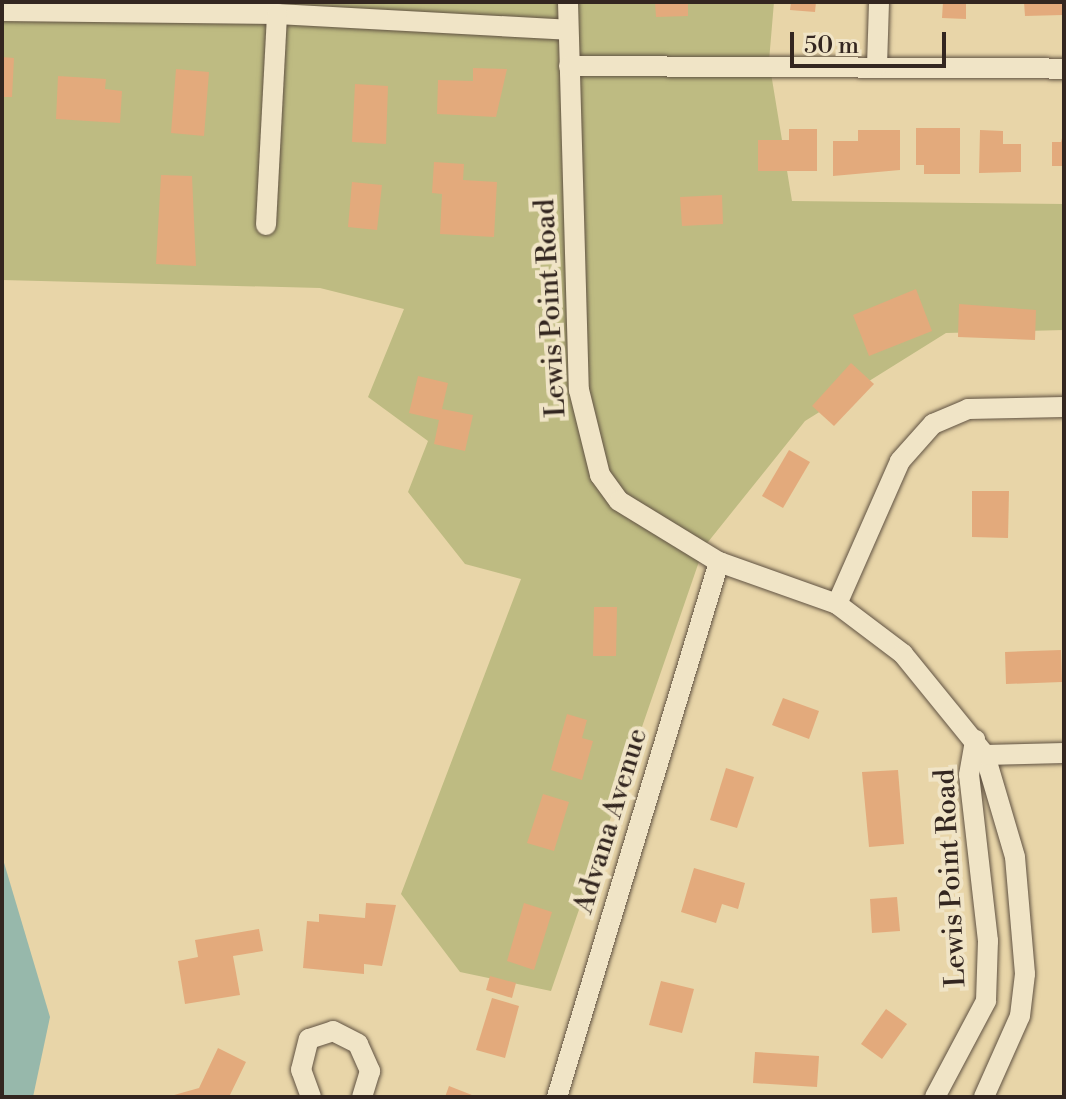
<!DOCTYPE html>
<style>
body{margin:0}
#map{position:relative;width:1066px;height:1099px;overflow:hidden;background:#e8d5a8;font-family:"Libre Bodoni",serif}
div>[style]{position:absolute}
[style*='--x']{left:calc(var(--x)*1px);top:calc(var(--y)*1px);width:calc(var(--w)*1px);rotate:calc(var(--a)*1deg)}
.green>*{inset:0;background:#bebb82}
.water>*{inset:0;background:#97b8ab}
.building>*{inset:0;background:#e3aa7c}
.roads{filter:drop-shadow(0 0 2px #605242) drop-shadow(0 0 2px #605242)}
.minor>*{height:20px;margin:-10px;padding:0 10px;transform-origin:10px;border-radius:10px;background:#f0e4c6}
span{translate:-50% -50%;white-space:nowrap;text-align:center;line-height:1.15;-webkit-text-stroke:8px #f0e4c6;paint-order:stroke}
.street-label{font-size:28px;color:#332620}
.frame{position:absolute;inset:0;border:4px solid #332620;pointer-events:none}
.scale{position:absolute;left:790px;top:32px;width:156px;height:36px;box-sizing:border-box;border:4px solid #332620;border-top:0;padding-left:10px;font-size:24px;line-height:28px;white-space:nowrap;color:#332620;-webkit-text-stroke:6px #f0e4c6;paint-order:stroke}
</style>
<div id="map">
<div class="green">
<div style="clip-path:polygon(2px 2px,774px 2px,769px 61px,792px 201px,1064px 204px,1064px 330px,946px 333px,805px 421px,704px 547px,551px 991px,460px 972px,401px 894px,521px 579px,465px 564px,408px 492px,428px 441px,368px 397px,404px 309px,320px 288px,2px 280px)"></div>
</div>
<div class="water">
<div style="clip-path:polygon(2px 856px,50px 1017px,33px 1097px,2px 1097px)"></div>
</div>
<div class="building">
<div style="clip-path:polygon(655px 2px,688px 2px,688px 16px,656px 17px)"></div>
<div style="clip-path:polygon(791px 2px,816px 2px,815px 12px,790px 10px)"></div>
<div style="clip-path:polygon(943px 2px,966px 2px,966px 19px,942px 18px)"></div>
<div style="clip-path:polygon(1024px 2px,1063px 2px,1063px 15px,1025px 16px)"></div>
<div style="clip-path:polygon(2px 57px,14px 58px,12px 97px,2px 97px)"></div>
<div style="clip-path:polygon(473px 68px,507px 69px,496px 117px,437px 114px,438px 80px,473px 81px)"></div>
<div style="clip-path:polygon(176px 69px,209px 72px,204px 136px,171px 133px)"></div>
<div style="clip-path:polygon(58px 76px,106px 79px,105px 89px,122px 91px,120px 123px,56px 119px)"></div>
<div style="clip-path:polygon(355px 84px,388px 86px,386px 144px,352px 142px)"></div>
<div style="clip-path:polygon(916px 128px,960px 128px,960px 174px,924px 174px,924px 165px,916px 165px)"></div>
<div style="clip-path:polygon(789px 129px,817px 129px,817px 171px,758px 171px,758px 140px,789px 140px)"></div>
<div style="clip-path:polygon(858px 130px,900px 130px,900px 170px,833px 176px,833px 141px,858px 141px)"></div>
<div style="clip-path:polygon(980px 130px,1003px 131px,1003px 144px,1021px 144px,1021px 172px,979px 173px)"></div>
<div style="clip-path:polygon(1064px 131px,1064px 166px,1052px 166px,1052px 142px,1061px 142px)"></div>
<div style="clip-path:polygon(434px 162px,464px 164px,463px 180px,497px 182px,494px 237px,440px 234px,442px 194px,432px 193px)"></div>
<div style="clip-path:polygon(161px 175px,192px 176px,196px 266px,156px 264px)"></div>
<div style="clip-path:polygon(352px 182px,382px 185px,377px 230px,348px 227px)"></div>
<div style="clip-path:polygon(722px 195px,723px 224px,682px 226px,680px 197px)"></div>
<div style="clip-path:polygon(916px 289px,932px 331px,869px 356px,853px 315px)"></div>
<div style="clip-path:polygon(959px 304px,1036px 310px,1035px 340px,958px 337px)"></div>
<div style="clip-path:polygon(851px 363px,874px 384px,834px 426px,812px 406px)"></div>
<div style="clip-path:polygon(418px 376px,448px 383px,442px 409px,473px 415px,465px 451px,434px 444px,439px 420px,409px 413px)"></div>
<div style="clip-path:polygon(789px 450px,810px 462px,783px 508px,762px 496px)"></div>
<div style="clip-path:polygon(972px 491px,1009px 491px,1008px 538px,972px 537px)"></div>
<div style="clip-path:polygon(594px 607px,617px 607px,616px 656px,593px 656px)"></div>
<div style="clip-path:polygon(1061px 650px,1062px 682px,1006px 684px,1005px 652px)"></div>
<div style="clip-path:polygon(783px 698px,819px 711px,809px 739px,772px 725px)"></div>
<div style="clip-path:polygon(567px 714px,587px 720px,582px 738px,593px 741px,582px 780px,551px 770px)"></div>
<div style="clip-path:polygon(726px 768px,754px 777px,737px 828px,710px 820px)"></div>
<div style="clip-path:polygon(898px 770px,904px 844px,869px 847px,862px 772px)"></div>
<div style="clip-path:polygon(543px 794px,569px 802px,554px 851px,527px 843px)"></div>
<div style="clip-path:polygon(694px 868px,745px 883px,738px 909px,722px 904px,716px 923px,681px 912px)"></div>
<div style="clip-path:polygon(897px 897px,900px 931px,872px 933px,870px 899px)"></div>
<div style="clip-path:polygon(366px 903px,396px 905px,382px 966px,364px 964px,364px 974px,303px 968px,307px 921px,319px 922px,319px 914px,365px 918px)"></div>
<div style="clip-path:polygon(524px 903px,552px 912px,534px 970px,507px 961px)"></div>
<div style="clip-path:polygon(259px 929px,263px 951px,233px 956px,240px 995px,185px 1004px,178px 961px,198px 957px,195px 940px)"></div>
<div style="clip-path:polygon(490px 976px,516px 983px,512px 998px,486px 990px)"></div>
<div style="clip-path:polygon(661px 981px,694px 989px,682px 1033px,649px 1025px)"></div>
<div style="clip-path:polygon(492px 998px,519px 1006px,505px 1058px,476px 1050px)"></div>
<div style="clip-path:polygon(886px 1009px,907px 1024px,882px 1059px,861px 1044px)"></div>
<div style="clip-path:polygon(218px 1048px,246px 1062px,229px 1097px,167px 1097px,199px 1088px)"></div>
<div style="clip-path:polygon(755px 1052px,819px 1056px,817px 1087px,753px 1083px)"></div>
<div style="clip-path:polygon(449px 1086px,477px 1097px,445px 1097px)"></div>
</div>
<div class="roads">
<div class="minor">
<div style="--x:568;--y:2;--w:388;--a:88.4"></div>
<div style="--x:579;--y:390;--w:88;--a:76.1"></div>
<div style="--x:600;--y:475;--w:32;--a:54"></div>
<div style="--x:619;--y:501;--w:117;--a:31.4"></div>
<div style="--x:719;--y:562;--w:125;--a:19.6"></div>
<div style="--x:837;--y:604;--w:83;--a:37.1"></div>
<div style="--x:903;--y:654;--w:130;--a:50.9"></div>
<div style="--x:985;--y:755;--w:106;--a:73.6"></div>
<div style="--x:1015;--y:857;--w:117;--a:85.1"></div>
<div style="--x:1025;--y:974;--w:42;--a:96.8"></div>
<div style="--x:1020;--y:1016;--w:89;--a:114"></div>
<div style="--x:2;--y:11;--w:275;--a:0.6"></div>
<div style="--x:277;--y:14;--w:291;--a:3.1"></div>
<div style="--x:569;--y:66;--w:495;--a:0.3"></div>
<div style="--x:877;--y:66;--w:64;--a:-88.2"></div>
<div style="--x:266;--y:225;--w:211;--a:-87"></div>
<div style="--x:837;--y:604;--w:156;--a:-66.2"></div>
<div style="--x:900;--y:461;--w:50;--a:-48.3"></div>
<div style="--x:933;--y:424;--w:38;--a:-23"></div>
<div style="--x:968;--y:409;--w:96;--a:-1.2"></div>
<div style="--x:985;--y:755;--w:79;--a:-1.5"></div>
<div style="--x:311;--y:1097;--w:29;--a:-110"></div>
<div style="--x:301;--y:1070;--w:32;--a:-76"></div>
<div style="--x:309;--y:1039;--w:25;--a:-18"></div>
<div style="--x:333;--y:1031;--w:28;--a:27"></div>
<div style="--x:358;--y:1044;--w:30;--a:66"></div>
<div style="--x:370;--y:1071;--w:27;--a:107"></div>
<div style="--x:557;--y:1097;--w:559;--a:-73.15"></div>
<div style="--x:935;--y:1097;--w:109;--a:-62"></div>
<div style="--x:986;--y:1001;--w:60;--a:-88.1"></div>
<div style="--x:988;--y:941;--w:167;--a:-96.5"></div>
<div style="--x:969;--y:775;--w:36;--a:-80"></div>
</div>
</div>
<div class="street-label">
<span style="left:551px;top:308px;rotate:-93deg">Lewis Point Road</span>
<span style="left:611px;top:821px;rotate:-73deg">Advana Avenue</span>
<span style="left:951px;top:878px;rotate:-93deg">Lewis Point Road</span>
</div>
<div class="frame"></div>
<div class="scale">50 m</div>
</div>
